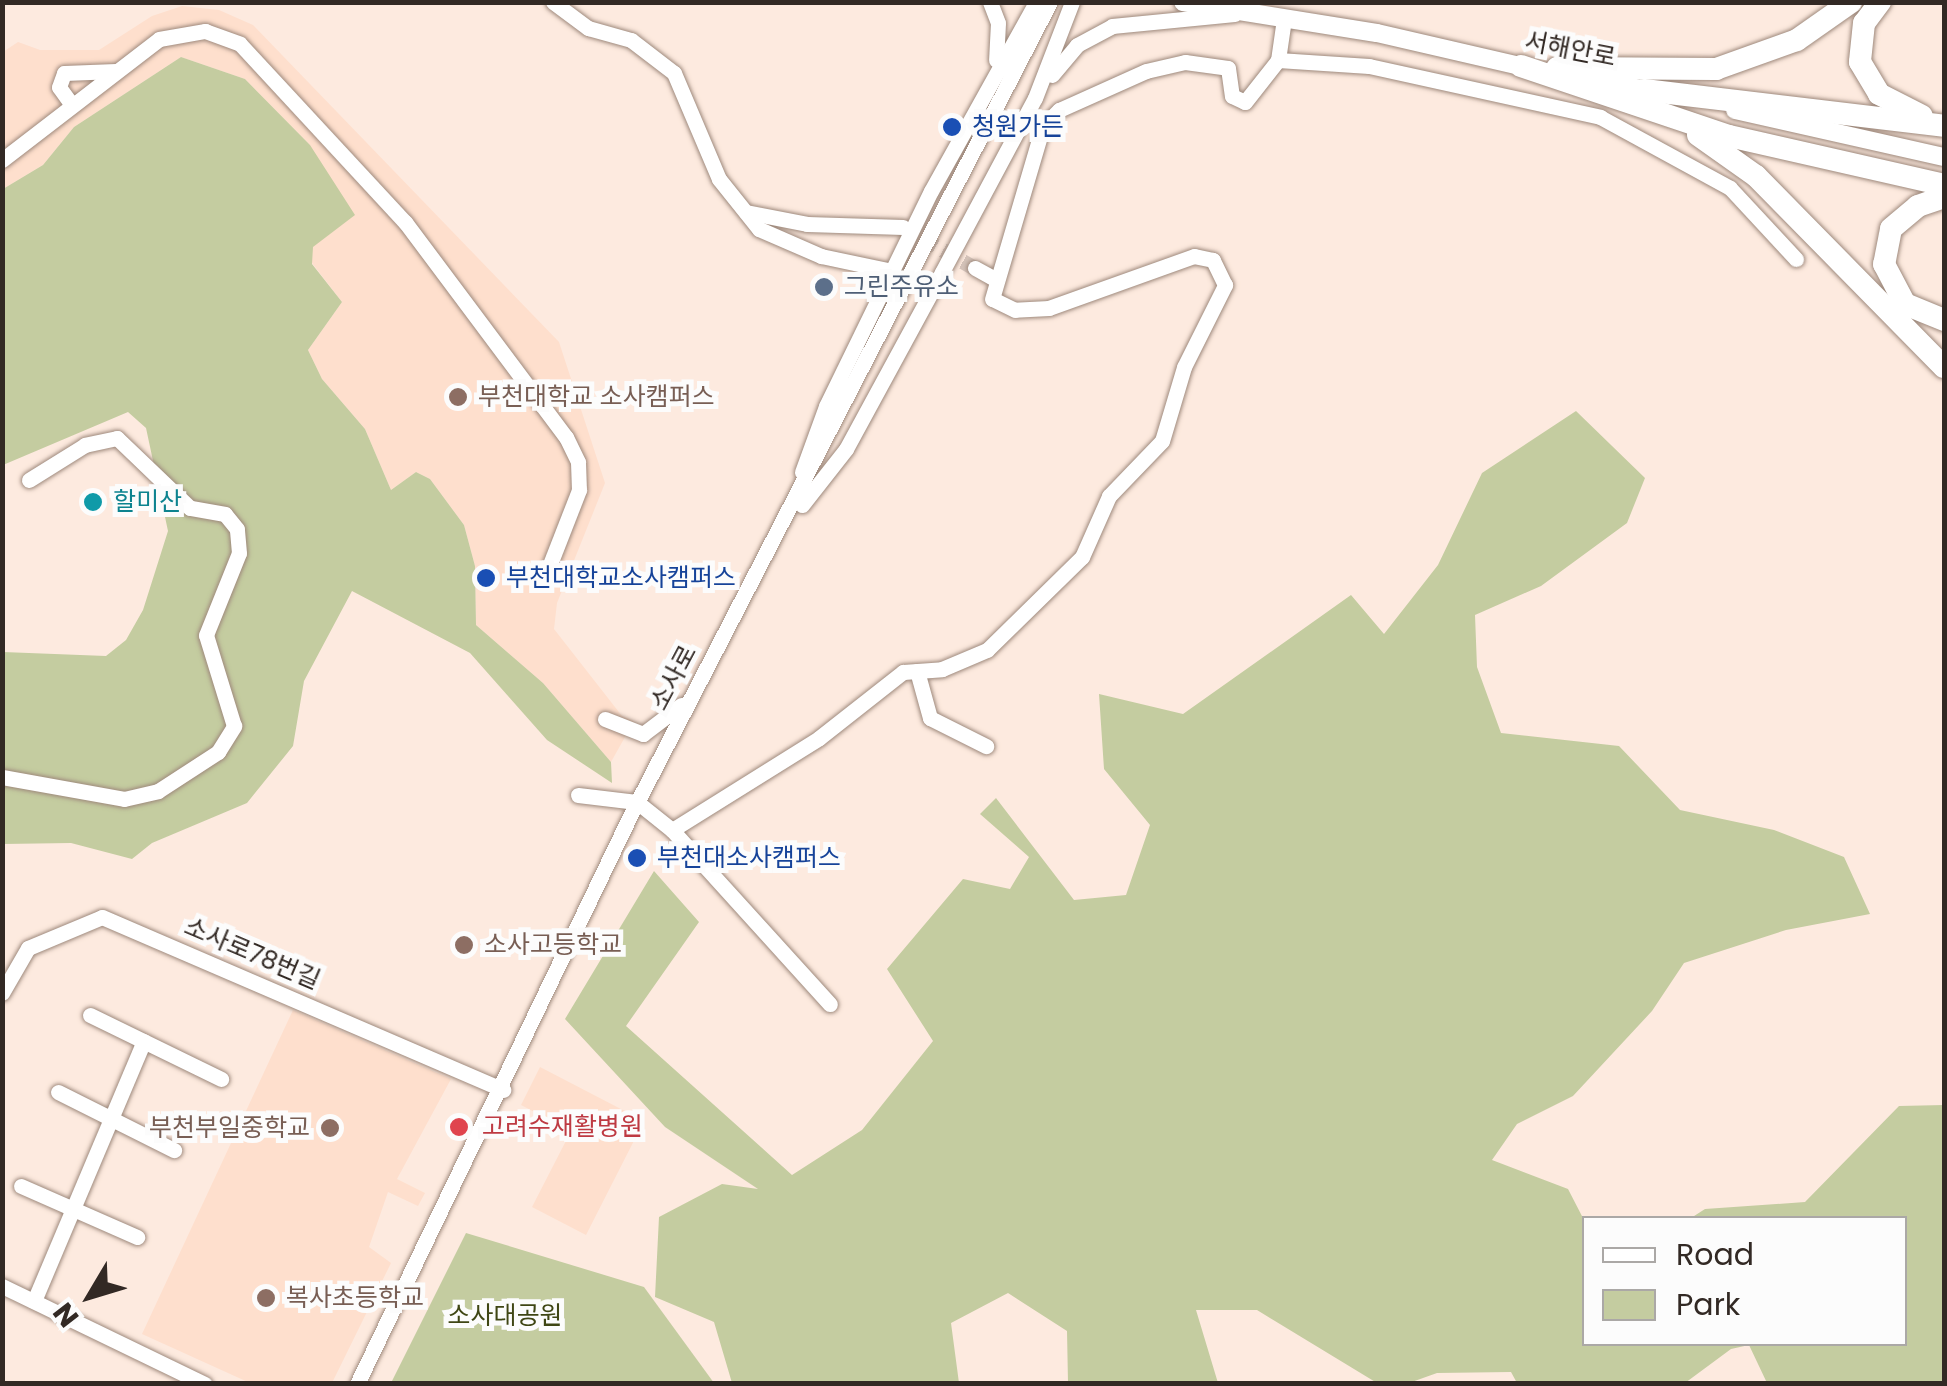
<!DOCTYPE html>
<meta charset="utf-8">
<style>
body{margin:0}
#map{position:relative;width:1947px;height:1386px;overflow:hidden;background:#fdeadf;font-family:Poppins,"Noto Sans KR",sans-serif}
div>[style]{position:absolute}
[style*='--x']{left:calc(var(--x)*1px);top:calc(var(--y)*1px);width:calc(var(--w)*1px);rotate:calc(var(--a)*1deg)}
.built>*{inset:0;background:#fedfcd}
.green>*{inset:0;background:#c4cca0}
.minor-tunnel>*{height:15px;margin-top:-7.5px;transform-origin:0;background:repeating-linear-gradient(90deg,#d4c3ba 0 15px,transparent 0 23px)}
.roads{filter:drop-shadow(0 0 2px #9e897c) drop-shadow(0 0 2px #9e897c)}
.minor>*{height:15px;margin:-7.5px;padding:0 7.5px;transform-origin:7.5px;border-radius:7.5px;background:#fff}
.major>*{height:18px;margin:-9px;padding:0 9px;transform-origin:9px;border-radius:9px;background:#fff}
.highway>*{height:22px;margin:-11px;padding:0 11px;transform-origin:11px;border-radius:11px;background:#fff}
.dots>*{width:28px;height:28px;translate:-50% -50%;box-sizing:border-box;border:5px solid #fcfcfc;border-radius:50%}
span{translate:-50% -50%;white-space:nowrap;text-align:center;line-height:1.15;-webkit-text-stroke:10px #fcfcfc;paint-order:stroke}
.street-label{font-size:25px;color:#322924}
.transit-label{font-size:25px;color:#164399}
.left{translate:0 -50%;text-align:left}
.service-label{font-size:25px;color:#4e5e75}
.education-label{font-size:25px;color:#785e54}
.right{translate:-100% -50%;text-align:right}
.culture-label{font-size:25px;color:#0d838f}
.health-label{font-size:25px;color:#be3a42}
.park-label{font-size:25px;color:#3f4614}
.frame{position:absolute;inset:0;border:5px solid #322924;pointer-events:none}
.legend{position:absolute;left:1582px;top:1216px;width:325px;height:130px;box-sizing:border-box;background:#fcfcfc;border:2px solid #aba8a6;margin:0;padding:12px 18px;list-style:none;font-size:30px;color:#322924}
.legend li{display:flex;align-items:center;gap:20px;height:50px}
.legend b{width:50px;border:2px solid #aba8a6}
.north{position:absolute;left:40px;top:1246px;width:100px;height:100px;-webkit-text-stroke:8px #fcfcfc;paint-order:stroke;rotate:232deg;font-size:28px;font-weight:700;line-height:40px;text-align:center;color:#322924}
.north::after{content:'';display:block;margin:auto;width:35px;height:45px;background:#322924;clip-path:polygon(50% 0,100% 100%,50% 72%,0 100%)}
</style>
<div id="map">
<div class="built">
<div style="clip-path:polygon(182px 6px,219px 10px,253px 25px,559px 342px,605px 483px,557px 603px,554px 629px,622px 716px,634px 721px,611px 762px,543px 683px,476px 625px,475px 566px,464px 525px,430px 479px,416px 472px,391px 490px,365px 429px,322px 379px,308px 350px,342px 302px,312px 263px,310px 145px,245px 79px,181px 57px,74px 127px,43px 165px,3px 189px,3px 52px,18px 42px,40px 50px,99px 50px,152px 16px)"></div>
<div style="clip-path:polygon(293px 1010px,451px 1079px,397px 1179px,425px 1193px,418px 1206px,388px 1192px,369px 1247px,391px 1263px,332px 1383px,250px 1383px,142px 1334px)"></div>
<div style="clip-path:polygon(540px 1067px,644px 1121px,586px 1235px,532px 1207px,571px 1131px,521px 1105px)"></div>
</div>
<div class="green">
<div style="clip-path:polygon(181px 57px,245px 79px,310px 145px,355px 215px,313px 247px,312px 264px,342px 302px,308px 350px,322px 379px,365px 429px,391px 490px,416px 472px,430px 479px,464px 525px,475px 566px,476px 625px,543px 683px,611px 762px,612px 783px,547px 740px,470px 653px,352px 591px,304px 681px,293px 746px,247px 803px,152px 843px,132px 859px,71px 843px,3px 844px,3px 652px,106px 656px,126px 640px,143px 610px,168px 531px,146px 428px,128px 412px,3px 465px,3px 189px,43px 165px,74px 127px)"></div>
<div style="clip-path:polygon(1576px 411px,1645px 478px,1627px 523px,1541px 586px,1475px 615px,1477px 667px,1501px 733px,1619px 746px,1680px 810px,1774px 830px,1844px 857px,1870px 914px,1786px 930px,1684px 963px,1652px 1011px,1573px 1096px,1517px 1124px,1492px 1160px,1568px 1189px,1584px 1220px,1584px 1344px,1904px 1344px,1904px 1218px,1691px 1218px,1705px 1209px,1805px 1202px,1899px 1106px,1944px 1105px,1944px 1383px,1767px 1383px,1749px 1345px,1731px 1349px,1685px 1383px,1517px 1383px,1511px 1372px,1437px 1373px,1409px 1383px,1377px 1383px,1257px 1310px,1196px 1310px,1218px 1383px,1068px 1383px,1067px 1331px,1008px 1293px,951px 1323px,959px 1383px,732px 1383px,714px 1322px,655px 1297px,659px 1217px,722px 1184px,758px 1189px,665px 1127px,565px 1019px,654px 871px,699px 922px,626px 1026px,792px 1175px,862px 1130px,933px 1041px,887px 969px,963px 879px,1010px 889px,1029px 857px,980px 814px,996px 798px,1074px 900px,1126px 895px,1150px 825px,1104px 769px,1099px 694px,1183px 714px,1351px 595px,1384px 634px,1438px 565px,1482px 473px)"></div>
<div style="clip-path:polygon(466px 1233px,644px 1287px,714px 1383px,391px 1383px)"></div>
</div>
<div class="minor-tunnel">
<div style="--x:903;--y:227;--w:83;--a:29.7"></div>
</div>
<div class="roads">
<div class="minor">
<div style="--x:553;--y:2;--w:44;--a:36.6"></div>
<div style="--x:588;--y:28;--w:45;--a:15.6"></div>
<div style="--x:631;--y:40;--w:54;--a:37.5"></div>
<div style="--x:674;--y:73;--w:115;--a:67"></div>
<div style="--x:719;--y:179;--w:64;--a:51.3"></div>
<div style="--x:759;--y:229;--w:68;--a:23.5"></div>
<div style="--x:821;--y:256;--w:73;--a:11.9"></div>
<div style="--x:990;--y:2;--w:22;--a:69"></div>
<div style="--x:998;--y:23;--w:37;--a:93"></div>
<div style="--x:1278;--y:60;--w:91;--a:3.8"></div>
<div style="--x:1369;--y:66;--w:237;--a:12.4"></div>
<div style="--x:1600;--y:117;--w:148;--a:28.6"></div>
<div style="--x:1730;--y:188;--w:97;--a:47.1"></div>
<div style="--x:1052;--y:75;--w:39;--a:-50"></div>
<div style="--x:1077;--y:45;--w:40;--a:-28"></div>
<div style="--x:1112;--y:26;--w:123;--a:-5.6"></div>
<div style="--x:72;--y:105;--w:22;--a:-126"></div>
<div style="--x:59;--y:87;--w:15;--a:-70"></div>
<div style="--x:64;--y:73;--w:52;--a:-2.2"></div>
<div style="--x:2;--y:160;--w:198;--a:-37.6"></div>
<div style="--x:159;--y:39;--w:47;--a:-9.9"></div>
<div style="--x:205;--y:31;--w:37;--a:20"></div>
<div style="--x:240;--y:44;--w:243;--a:47.2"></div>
<div style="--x:405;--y:222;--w:269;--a:53.2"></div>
<div style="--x:566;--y:437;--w:28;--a:64"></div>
<div style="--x:578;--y:462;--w:28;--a:88"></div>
<div style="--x:579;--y:490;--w:83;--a:111.3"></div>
<div style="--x:746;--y:212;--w:62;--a:11.1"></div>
<div style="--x:807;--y:224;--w:96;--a:1.8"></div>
<div style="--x:975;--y:268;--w:23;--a:29"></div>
<div style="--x:802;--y:472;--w:70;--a:-70"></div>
<div style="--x:826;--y:406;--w:239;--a:-64"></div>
<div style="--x:931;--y:191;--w:216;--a:-60.9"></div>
<div style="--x:802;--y:505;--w:71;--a:-51.8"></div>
<div style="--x:846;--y:449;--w:201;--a:-61.5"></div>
<div style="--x:942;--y:272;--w:197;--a:-61.9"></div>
<div style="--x:1035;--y:98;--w:103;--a:-68.9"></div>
<div style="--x:917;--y:671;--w:49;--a:74.5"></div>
<div style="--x:930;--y:718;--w:63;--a:26.6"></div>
<div style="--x:605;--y:719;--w:41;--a:21.5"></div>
<div style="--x:643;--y:734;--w:48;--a:-37.3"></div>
<div style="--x:2;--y:777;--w:124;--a:10.2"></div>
<div style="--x:124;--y:799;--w:35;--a:-13"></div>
<div style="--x:158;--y:791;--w:72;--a:-33"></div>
<div style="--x:218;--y:752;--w:31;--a:-58"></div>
<div style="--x:234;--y:726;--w:95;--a:-107.1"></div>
<div style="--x:206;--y:635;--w:88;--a:-68.1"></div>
<div style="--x:239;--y:553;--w:24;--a:-95"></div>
<div style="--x:237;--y:529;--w:19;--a:-129"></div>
<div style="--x:225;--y:514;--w:36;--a:-170"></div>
<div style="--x:190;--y:508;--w:101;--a:-136.2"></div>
<div style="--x:117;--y:438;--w:33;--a:168"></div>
<div style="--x:85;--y:445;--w:66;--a:148"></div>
<div style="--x:578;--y:795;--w:59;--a:6.8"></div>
<div style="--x:637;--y:802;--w:45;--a:38.7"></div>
<div style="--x:672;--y:830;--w:235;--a:47.8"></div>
<div style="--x:672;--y:830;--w:173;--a:-32"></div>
<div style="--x:819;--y:738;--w:107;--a:-38.2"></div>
<div style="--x:903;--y:672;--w:39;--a:-4"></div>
<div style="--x:942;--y:669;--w:49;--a:-22.9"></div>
<div style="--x:987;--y:650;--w:133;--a:-44.4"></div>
<div style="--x:1082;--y:557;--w:67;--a:-66.1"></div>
<div style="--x:1109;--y:496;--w:76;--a:-46.1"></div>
<div style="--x:1162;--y:441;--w:77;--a:-73.4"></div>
<div style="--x:1184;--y:367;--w:92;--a:-63.4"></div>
<div style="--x:1225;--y:285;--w:28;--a:-116"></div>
<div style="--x:1213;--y:260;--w:19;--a:-168"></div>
<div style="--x:1194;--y:256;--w:154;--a:160.3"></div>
<div style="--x:1049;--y:308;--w:34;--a:177"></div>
<div style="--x:1015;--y:310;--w:25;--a:-154"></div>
<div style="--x:992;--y:299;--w:180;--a:-73.6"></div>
<div style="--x:1043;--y:126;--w:23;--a:-45"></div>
<div style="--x:1059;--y:110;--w:95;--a:-24.1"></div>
<div style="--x:1146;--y:71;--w:40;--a:-13"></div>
<div style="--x:1185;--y:62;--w:43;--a:7.9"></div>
<div style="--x:1228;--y:68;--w:28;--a:82"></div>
<div style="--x:1232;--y:96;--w:14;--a:25"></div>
<div style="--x:1245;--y:102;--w:53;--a:-51.8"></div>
<div style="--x:1278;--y:60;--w:41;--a:-81.7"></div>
<div style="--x:2;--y:993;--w:52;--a:-60"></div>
<div style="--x:28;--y:948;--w:80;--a:-22.7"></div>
<div style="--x:102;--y:917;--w:437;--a:23.3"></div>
<div style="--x:90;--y:1015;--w:146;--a:26"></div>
<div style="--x:58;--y:1092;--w:130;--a:26.6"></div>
<div style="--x:21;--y:1186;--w:127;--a:23.7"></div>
<div style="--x:2;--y:1286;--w:225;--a:25.8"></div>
<div style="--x:34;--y:1301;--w:282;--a:-67.1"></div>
<div style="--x:357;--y:1384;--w:630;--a:-64.33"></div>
<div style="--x:630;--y:816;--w:916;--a:-62.71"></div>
</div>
<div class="major">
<div style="--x:1183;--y:2;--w:196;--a:9.1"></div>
<div style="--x:1377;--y:33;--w:160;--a:13"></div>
<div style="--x:1584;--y:78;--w:73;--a:11"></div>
<div style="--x:1735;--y:110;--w:214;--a:12.7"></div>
</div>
<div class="highway">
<div style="--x:1880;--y:2;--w:26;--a:127"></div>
<div style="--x:1864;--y:23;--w:39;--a:96"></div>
<div style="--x:1860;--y:62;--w:37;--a:59"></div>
<div style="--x:1879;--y:94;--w:48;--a:27.1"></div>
<div style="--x:1521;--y:66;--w:219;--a:18.6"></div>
<div style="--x:1729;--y:136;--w:221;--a:12.8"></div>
<div style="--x:1557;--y:68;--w:159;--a:0.4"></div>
<div style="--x:1716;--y:69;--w:86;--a:-19.7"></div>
<div style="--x:1797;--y:40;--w:66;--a:-35.1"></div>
<div style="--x:1644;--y:90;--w:302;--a:6.8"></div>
<div style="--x:1698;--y:135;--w:71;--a:35.3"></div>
<div style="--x:1756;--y:176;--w:268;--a:45.5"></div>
<div style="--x:1944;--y:197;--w:28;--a:161"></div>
<div style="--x:1918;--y:206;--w:35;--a:140"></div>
<div style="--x:1891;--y:229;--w:36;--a:101"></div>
<div style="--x:1884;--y:264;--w:45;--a:62.3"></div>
<div style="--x:1905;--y:304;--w:42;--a:22.3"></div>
</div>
</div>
<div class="dots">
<div style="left:952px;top:127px;background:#1a4fb4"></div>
<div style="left:824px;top:287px;background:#5c6f8a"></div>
<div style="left:458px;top:397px;background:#8d6e63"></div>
<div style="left:93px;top:502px;background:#0f9aa8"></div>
<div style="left:486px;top:578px;background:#1a4fb4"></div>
<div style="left:637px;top:858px;background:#1a4fb4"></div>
<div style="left:464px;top:945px;background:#8d6e63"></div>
<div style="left:459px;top:1127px;background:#e0444e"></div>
<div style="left:330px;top:1128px;background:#8d6e63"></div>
<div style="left:266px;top:1298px;background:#8d6e63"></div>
</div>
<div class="street-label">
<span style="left:1570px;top:50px;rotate:11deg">서해안로</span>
<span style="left:674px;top:678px;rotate:-62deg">소사로</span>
<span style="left:252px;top:954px;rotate:23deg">소사로78번길</span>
</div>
<div class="transit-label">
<span class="left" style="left:972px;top:127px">청원가든</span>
<span class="left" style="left:506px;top:578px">부천대학교소사캠퍼스</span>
<span class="left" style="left:657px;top:858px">부천대소사캠퍼스</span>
</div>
<div class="service-label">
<span class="left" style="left:844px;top:287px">그린주유소</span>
</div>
<div class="education-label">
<span class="left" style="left:478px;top:397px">부천대학교 소사캠퍼스</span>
<span class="left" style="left:484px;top:945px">소사고등학교</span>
<span class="right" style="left:310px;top:1128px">부천부일중학교</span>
<span class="left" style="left:286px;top:1298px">복사초등학교</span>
</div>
<div class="culture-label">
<span class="left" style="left:113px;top:502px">할미산</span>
</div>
<div class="health-label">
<span class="left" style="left:482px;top:1127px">고려수재활병원</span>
</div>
<div class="park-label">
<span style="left:505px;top:1316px">소사대공원</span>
</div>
<div class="frame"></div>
<ul class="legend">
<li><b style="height:12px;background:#fff"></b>Road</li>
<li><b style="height:28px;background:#c4cca0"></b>Park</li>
</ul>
<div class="north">N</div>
</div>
